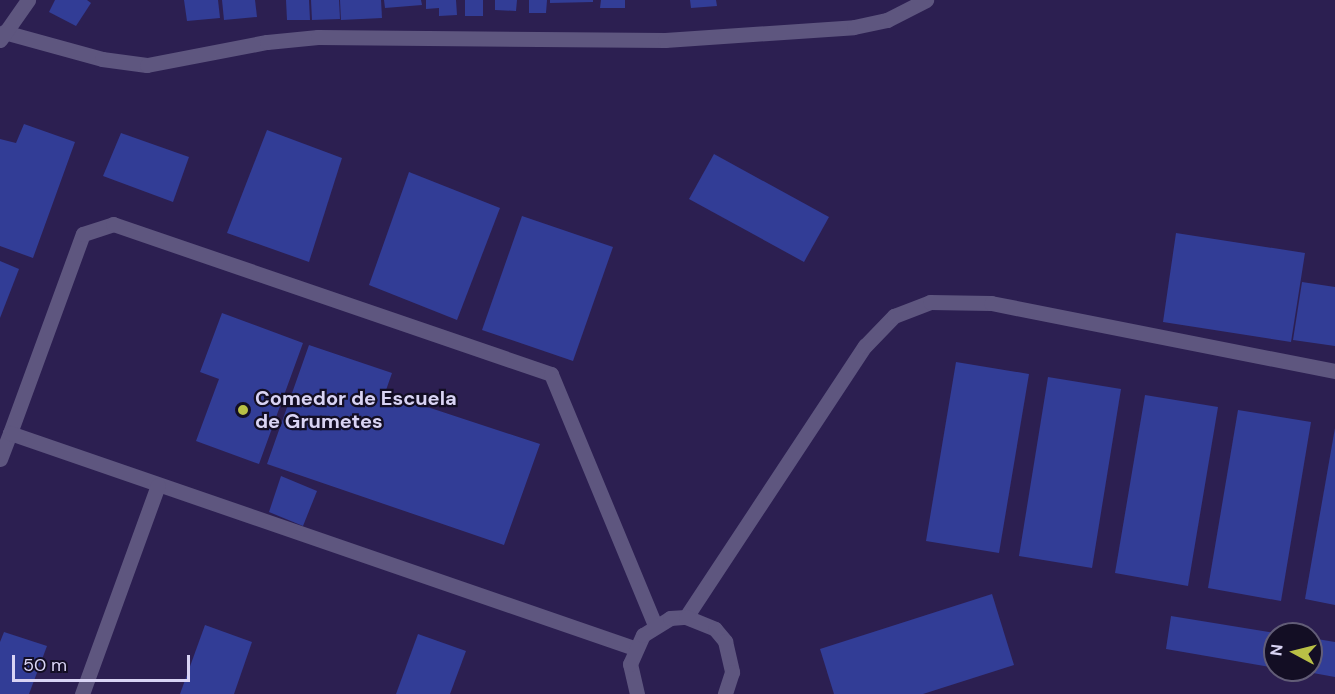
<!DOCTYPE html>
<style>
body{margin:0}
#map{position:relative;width:1335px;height:694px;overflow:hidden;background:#2c1f51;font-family:"DM Sans",sans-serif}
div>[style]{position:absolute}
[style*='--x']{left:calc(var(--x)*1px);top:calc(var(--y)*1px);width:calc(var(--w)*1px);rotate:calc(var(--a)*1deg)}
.building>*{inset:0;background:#323d96}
.minor>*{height:15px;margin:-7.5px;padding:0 7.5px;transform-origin:7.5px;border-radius:7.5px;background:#5e567f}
.dots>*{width:16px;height:16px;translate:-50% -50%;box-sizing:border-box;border:3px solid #130e24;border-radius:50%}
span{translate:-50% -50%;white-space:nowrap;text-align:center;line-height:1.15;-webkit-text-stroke:4.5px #130e24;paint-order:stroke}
.poi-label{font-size:20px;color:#d9d4f4;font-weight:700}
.left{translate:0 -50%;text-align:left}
.north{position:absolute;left:1263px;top:622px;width:60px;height:60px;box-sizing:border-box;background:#130e24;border:2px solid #625d77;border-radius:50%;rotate:277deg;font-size:16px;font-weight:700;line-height:24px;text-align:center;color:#d9d4f4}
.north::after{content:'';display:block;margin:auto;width:21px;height:27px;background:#b9c046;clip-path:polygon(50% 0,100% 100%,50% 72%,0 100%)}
.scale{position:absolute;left:12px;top:655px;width:178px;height:27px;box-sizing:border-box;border:3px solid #d9d4f4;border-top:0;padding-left:8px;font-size:18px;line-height:21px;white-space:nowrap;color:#d9d4f4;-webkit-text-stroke:4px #130e24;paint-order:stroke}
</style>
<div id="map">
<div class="building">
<div style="clip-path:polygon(55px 0,87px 0,91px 3px,76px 26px,49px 12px)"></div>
<div style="clip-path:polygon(184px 0,218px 0,220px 18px,187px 21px)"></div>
<div style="clip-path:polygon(222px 0,255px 0,257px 17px,224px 20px)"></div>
<div style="clip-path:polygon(286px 0,309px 0,310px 20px,287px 20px)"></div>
<div style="clip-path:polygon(311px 0,339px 0,340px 19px,312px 20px)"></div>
<div style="clip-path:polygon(340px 0,381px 0,382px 18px,341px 20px)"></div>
<div style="clip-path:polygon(384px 0,421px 0,422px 5px,385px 8px)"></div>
<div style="clip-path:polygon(426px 0,456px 0,457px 15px,439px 16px,439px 8px,426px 9px)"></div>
<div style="clip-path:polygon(465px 0,483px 0,483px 16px,465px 16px)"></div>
<div style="clip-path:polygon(495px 0,517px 0,516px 11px,495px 10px)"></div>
<div style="clip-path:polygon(529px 0,547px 0,546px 13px,529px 13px)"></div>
<div style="clip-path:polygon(550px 0,593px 0,593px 2px,550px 3px)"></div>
<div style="clip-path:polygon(601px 0,625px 0,625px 8px,600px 8px)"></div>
<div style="clip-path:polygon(690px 0,716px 0,717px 6px,691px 8px)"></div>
<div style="clip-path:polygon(24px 124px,75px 142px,33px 258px,0 246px,0 139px,16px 143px)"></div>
<div style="clip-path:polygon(267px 130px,342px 158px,309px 262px,227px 233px)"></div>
<div style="clip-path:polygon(121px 133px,189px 157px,173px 202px,103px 176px)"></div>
<div style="clip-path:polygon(714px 154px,829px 217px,804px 262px,689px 199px)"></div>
<div style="clip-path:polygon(409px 172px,500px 208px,457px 320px,369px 285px)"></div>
<div style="clip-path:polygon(522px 216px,613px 247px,573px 361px,482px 330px)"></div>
<div style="clip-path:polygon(1176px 233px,1305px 253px,1291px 342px,1163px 322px)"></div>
<div style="clip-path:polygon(0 261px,19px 269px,0 318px)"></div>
<div style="clip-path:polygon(1302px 282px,1335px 287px,1335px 346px,1293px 340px)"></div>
<div style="clip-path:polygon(222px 313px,303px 343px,259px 464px,196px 441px,219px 379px,200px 372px)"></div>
<div style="clip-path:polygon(309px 345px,392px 373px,385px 393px,540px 444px,504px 545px,267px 464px)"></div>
<div style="clip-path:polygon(956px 362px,1029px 374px,999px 553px,926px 541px)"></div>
<div style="clip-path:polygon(1048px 377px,1121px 389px,1092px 568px,1019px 556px)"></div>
<div style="clip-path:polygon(1145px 395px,1218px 407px,1188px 586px,1115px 573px)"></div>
<div style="clip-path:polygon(1238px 410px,1311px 422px,1281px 601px,1208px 588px)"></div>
<div style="clip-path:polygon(1335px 428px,1335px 605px,1305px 599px)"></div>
<div style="clip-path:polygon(281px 476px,317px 491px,303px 526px,269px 512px)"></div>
<div style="clip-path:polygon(992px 594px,1014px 665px,923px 694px,834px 694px,820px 649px)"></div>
<div style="clip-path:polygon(1171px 616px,1275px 633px,1270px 667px,1166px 649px)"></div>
<div style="clip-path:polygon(205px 625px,252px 642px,234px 694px,180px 694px)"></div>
<div style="clip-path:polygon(4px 632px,47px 646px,29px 694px,0 694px,0 642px)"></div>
<div style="clip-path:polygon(418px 634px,466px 651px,450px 694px,396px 694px)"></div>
<div style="clip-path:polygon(1311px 638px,1335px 642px,1335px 677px,1302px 671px,1311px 670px)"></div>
</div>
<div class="minor">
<div style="--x:4;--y:32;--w:102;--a:15.4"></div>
<div style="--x:102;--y:59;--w:45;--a:7.6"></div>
<div style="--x:147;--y:65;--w:122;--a:-10.9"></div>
<div style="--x:267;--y:42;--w:51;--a:-5.6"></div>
<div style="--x:318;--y:37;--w:347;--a:0.5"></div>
<div style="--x:665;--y:40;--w:189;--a:-3.9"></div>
<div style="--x:854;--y:27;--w:34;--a:-12"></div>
<div style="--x:887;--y:20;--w:44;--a:-27.1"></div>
<div style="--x:0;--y:40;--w:49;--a:-55"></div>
<div style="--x:10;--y:433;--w:212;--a:-69.9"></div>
<div style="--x:83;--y:234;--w:32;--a:-18"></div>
<div style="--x:113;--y:224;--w:463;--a:18.9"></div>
<div style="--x:551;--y:374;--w:272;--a:67.5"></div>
<div style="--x:0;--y:459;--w:28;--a:-69"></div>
<div style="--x:10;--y:433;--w:660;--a:19.01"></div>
<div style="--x:686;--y:617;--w:325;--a:-56.6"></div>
<div style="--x:865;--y:346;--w:42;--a:-46"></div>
<div style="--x:894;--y:316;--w:39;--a:-21"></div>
<div style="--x:930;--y:302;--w:61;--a:0.9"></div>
<div style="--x:991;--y:303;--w:351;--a:11.2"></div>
<div style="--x:82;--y:694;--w:222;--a:-70"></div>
<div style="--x:637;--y:694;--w:31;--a:-103"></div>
<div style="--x:630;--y:664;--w:32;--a:-66"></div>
<div style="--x:643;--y:635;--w:32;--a:-32"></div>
<div style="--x:670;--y:618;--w:16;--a:-4"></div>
<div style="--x:686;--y:617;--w:31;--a:22"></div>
<div style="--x:715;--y:629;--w:16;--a:50"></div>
<div style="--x:725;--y:641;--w:32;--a:77"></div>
<div style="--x:732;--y:672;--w:23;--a:108"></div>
</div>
<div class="dots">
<div style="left:243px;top:410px;background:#b9c046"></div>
</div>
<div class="poi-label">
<span class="left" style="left:255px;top:410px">Comedor de Escuela<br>de Grumetes</span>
</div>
<div class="north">N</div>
<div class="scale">50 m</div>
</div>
